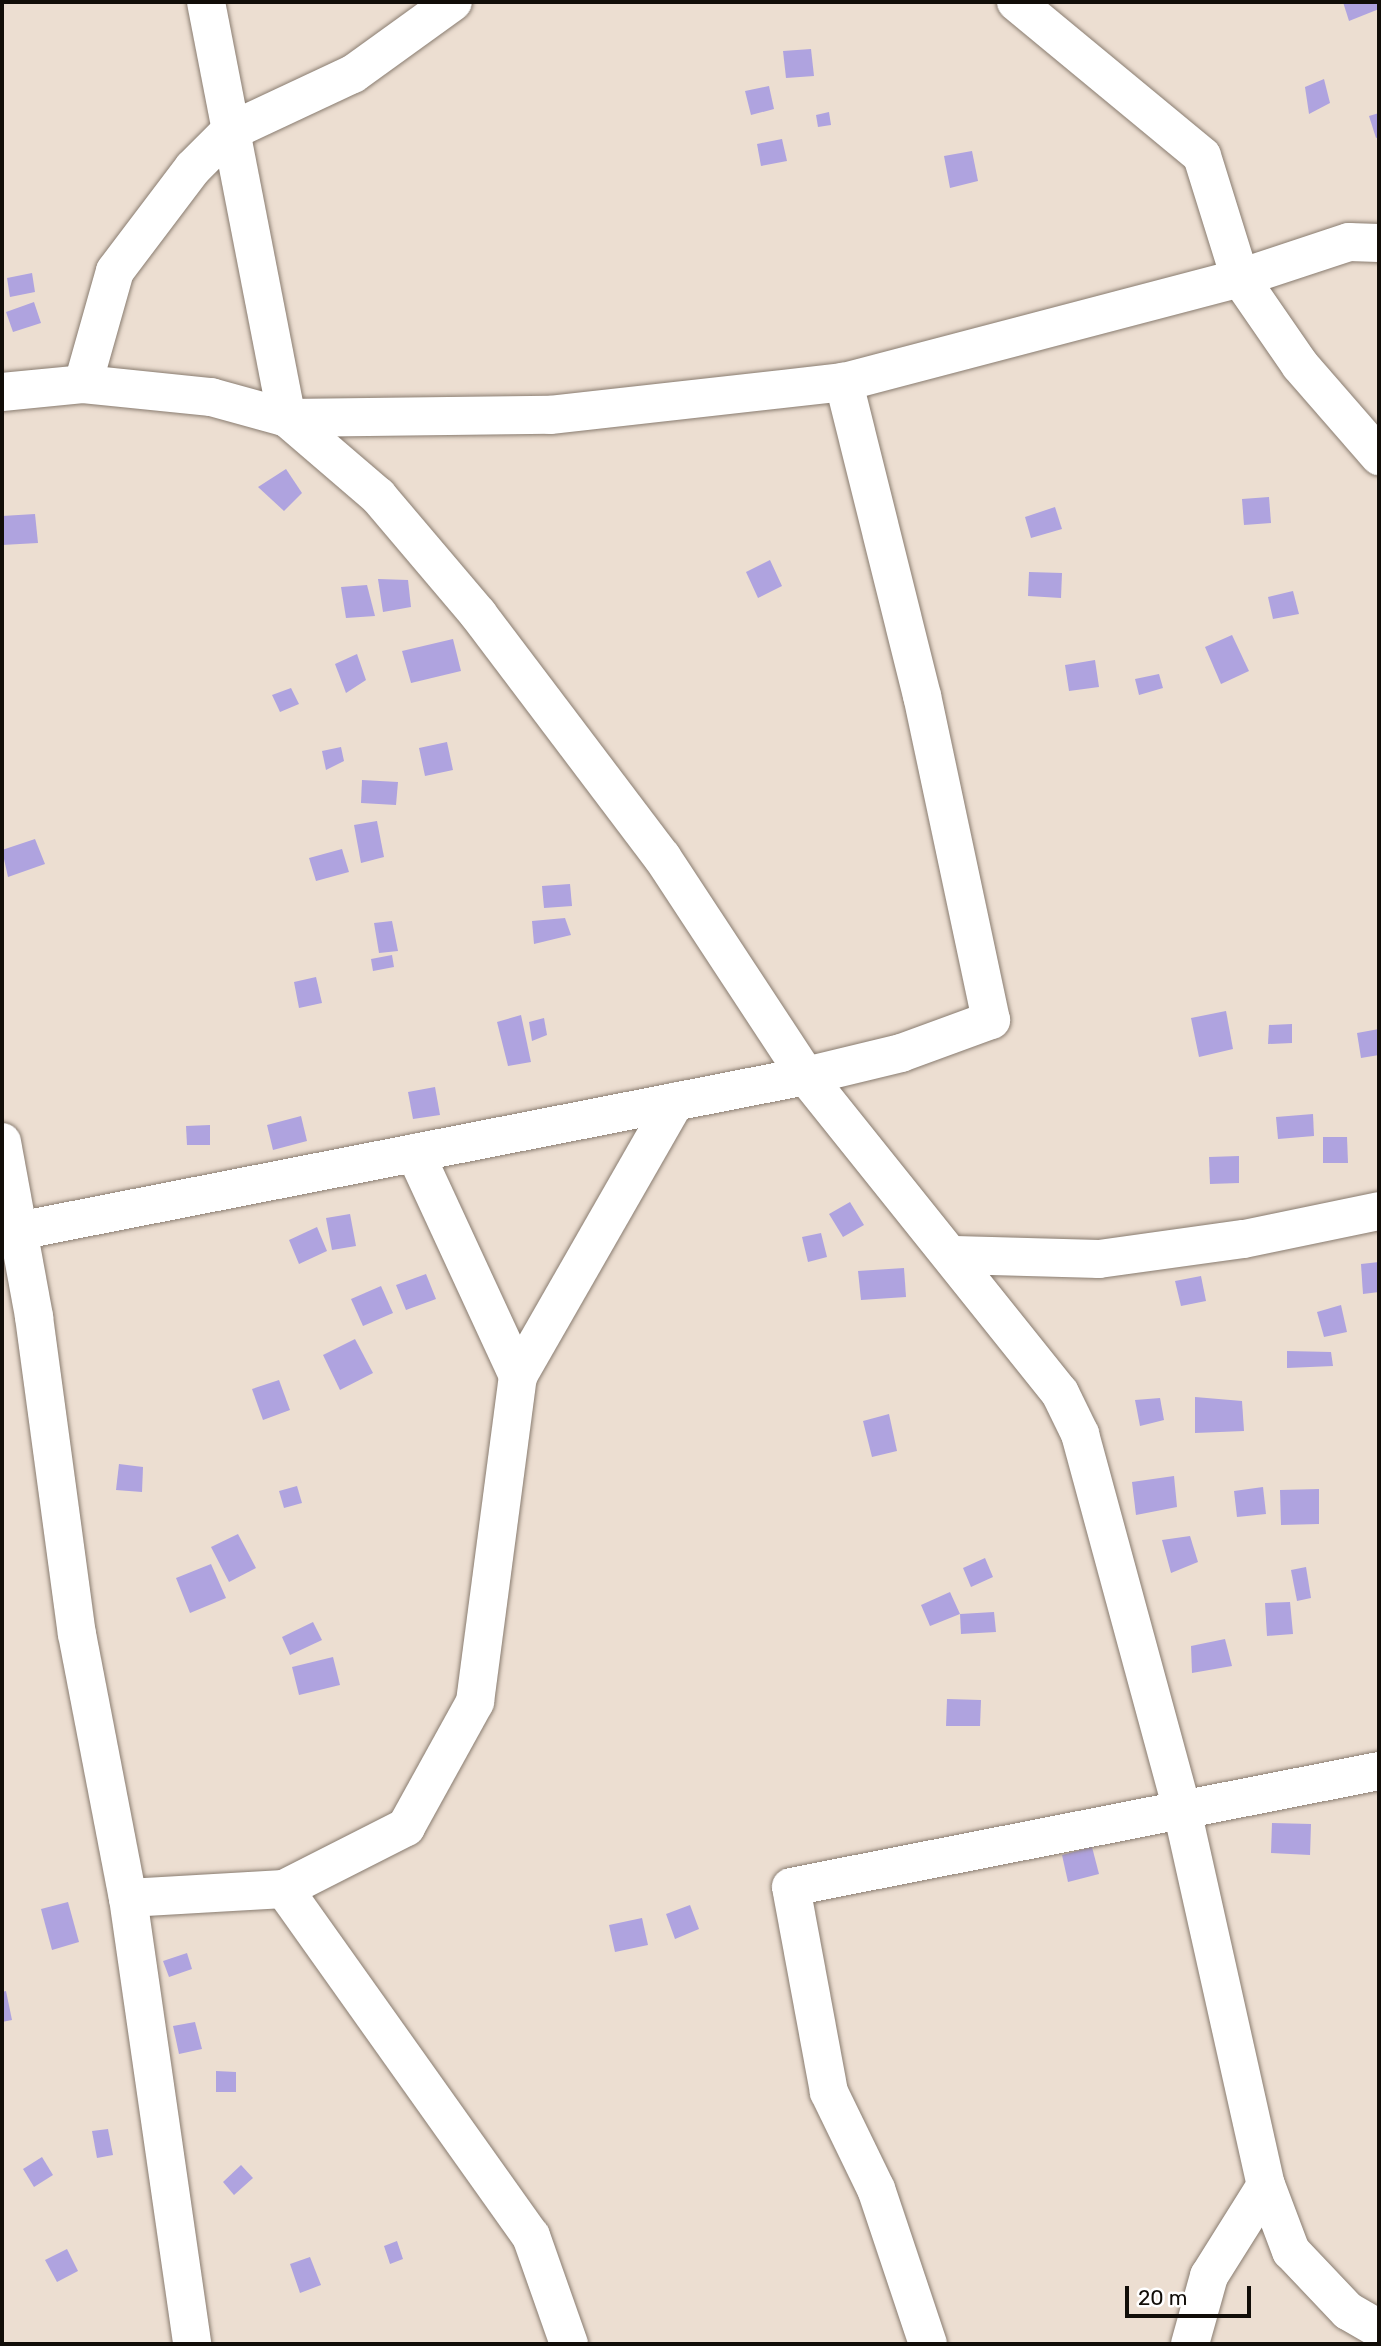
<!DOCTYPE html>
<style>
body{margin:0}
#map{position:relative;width:1381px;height:2346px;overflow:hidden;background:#ecded1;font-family:Rubik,sans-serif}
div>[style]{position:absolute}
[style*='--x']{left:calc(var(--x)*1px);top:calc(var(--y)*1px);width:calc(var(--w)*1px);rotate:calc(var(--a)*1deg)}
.building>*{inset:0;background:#afa3df}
.roads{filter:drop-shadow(0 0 2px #897c70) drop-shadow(0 0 2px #897c70)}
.minor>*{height:38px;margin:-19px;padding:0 19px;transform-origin:19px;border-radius:19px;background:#fff}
span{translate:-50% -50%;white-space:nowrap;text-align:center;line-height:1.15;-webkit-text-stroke:6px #fff;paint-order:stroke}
.frame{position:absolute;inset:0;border:4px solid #110d08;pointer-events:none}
.scale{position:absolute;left:1125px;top:2286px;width:126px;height:32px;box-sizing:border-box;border:4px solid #110d08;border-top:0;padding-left:9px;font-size:21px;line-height:24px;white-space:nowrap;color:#110d08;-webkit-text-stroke:5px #fff;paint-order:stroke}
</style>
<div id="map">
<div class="building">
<div style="clip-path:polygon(1343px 2px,1379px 2px,1379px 9px,1349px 21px)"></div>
<div style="clip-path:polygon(811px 49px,814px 76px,786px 78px,783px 51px)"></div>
<div style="clip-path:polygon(1324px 79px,1330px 103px,1309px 114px,1305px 87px)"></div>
<div style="clip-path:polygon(769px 86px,774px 109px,751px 115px,745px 91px)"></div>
<div style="clip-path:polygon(829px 112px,831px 125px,818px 127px,816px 115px)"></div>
<div style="clip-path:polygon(1379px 113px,1379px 137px,1376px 138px,1369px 116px)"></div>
<div style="clip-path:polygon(782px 139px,787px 161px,761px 166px,757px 144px)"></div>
<div style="clip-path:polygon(972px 151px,978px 181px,950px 188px,944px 156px)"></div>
<div style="clip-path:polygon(32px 273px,35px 292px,10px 297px,7px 278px)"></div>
<div style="clip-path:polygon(34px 302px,41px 323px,13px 332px,6px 312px)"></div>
<div style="clip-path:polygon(286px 469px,302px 493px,284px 511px,258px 487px)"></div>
<div style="clip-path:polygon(1269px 497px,1271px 523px,1244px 525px,1242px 499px)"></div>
<div style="clip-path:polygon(1055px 507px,1062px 529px,1031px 538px,1025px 517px)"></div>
<div style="clip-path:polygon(35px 514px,38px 543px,2px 545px,2px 516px)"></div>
<div style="clip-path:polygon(770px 560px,782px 586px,758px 598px,746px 572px)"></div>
<div style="clip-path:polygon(1029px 572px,1062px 573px,1061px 598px,1028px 596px)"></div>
<div style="clip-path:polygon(378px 579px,408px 580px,411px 607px,383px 612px)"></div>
<div style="clip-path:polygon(367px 585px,375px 616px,346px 618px,341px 587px)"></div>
<div style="clip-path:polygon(1293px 591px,1299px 614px,1273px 619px,1268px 597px)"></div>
<div style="clip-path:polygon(1232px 635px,1249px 671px,1221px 684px,1205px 647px)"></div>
<div style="clip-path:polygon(453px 639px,461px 671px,411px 683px,402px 651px)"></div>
<div style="clip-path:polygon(357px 654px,366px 680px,346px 693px,335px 664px)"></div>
<div style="clip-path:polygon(1095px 660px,1099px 687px,1069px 691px,1065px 665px)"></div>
<div style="clip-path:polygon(1159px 674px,1163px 688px,1139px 695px,1135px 679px)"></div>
<div style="clip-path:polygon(291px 688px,299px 704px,280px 712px,272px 695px)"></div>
<div style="clip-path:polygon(447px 742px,453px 770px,425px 776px,419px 748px)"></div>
<div style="clip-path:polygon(341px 747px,344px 761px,326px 770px,322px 751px)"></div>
<div style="clip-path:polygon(362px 780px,398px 782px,396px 805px,361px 803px)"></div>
<div style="clip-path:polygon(377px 821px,384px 857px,361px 863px,354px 825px)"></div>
<div style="clip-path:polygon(35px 839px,45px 864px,8px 877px,2px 850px)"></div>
<div style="clip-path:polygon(342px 849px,349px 872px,316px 881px,309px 858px)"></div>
<div style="clip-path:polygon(570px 884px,572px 906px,544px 908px,542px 886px)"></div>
<div style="clip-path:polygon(565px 918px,571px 935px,534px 944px,532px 921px)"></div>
<div style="clip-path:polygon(392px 921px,398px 951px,379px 953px,374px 923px)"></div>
<div style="clip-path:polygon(392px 955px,394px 967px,373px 971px,371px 959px)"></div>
<div style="clip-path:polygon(316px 977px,322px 1003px,299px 1008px,294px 982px)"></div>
<div style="clip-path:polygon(1226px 1011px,1233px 1049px,1199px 1057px,1191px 1018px)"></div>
<div style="clip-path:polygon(521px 1015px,531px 1062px,508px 1066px,497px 1022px)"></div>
<div style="clip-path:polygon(544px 1018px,547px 1035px,532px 1041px,529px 1022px)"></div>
<div style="clip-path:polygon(1292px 1024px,1292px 1043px,1268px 1044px,1269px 1025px)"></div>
<div style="clip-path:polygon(1379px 1029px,1379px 1055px,1361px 1058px,1357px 1033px)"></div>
<div style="clip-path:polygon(435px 1087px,440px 1115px,413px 1119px,408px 1092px)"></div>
<div style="clip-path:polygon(1313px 1114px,1314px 1136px,1278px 1139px,1276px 1117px)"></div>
<div style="clip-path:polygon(301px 1116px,307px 1141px,273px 1150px,267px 1125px)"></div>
<div style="clip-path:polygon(210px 1125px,210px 1145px,187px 1145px,186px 1126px)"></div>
<div style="clip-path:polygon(1323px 1137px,1347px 1137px,1348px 1163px,1323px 1163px)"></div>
<div style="clip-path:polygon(1239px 1156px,1239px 1183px,1210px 1184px,1209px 1157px)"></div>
<div style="clip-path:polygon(850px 1202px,864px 1225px,843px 1237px,829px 1214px)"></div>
<div style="clip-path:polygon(350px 1214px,356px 1246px,332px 1250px,326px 1218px)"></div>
<div style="clip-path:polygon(317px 1227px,327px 1251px,299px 1264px,289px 1240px)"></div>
<div style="clip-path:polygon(821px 1233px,827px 1257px,808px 1262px,802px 1237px)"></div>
<div style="clip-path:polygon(1379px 1262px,1379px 1292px,1363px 1294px,1361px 1264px)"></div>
<div style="clip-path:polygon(904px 1268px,906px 1297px,861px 1300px,858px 1271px)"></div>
<div style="clip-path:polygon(426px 1274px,436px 1299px,406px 1310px,396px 1285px)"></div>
<div style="clip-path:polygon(1201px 1276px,1206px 1301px,1181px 1306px,1175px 1281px)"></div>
<div style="clip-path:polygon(381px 1286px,393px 1313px,363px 1326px,351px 1299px)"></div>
<div style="clip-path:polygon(1341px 1305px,1347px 1332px,1324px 1337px,1317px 1312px)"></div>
<div style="clip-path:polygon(355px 1339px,373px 1373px,340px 1390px,323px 1355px)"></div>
<div style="clip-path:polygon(1287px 1351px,1331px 1352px,1333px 1366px,1287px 1368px)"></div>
<div style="clip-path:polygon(279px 1380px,290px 1410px,263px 1420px,252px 1389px)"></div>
<div style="clip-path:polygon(1195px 1397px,1242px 1401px,1244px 1431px,1195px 1433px)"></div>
<div style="clip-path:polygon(1160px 1398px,1164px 1420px,1140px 1426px,1135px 1400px)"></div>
<div style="clip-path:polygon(889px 1414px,897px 1451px,872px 1457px,863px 1421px)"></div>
<div style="clip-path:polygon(119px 1464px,143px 1467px,142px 1492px,116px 1490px)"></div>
<div style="clip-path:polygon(1174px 1476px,1177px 1507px,1136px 1515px,1132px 1482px)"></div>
<div style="clip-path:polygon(297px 1486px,302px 1503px,284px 1508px,279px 1491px)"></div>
<div style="clip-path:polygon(1263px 1487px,1266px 1514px,1237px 1517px,1234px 1491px)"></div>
<div style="clip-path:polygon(1319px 1489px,1319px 1524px,1281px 1525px,1280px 1490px)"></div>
<div style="clip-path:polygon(238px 1534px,256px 1568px,229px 1582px,211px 1547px)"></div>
<div style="clip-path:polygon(1190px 1536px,1198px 1562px,1171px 1573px,1162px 1540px)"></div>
<div style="clip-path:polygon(985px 1558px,993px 1577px,971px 1587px,963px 1568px)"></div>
<div style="clip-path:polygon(211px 1564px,226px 1598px,190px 1613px,176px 1578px)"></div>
<div style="clip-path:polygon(1306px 1567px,1311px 1598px,1297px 1601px,1291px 1570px)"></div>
<div style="clip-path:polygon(950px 1592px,960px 1614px,930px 1626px,921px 1605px)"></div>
<div style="clip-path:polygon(1290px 1602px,1293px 1634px,1267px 1636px,1265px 1603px)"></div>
<div style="clip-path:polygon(994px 1612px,996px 1632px,961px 1634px,960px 1614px)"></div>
<div style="clip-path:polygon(313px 1622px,322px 1640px,290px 1655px,282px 1637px)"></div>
<div style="clip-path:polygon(1225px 1639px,1232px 1666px,1192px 1673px,1191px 1646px)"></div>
<div style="clip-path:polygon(333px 1657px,340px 1685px,299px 1695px,292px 1667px)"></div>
<div style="clip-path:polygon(947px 1699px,981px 1700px,980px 1726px,946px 1726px)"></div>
<div style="clip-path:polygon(1272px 1823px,1311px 1824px,1310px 1855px,1271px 1853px)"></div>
<div style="clip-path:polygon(1092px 1847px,1099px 1874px,1068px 1882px,1062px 1855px)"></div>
<div style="clip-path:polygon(68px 1902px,79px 1942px,52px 1950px,41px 1909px)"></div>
<div style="clip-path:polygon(690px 1905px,699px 1929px,675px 1939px,666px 1914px)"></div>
<div style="clip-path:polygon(642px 1918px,648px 1945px,615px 1952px,609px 1925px)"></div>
<div style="clip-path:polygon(187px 1953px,192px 1969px,169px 1977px,163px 1961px)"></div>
<div style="clip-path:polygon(6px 1991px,12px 2020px,2px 2022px,2px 1992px)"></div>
<div style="clip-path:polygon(195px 2022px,202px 2049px,179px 2054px,173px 2026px)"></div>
<div style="clip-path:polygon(216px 2071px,236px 2072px,236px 2092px,216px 2092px)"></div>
<div style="clip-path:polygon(108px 2129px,113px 2155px,97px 2158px,92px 2131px)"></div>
<div style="clip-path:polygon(42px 2157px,53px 2175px,34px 2187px,23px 2169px)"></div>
<div style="clip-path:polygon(241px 2165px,253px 2178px,234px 2195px,223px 2182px)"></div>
<div style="clip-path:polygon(397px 2241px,403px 2259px,390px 2264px,384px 2246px)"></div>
<div style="clip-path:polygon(67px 2249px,78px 2271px,57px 2282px,45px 2260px)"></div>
<div style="clip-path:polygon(310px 2257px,321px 2285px,300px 2293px,290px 2264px)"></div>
</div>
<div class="roads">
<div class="minor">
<div style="--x:206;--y:2;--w:424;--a:79"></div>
<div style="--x:287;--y:418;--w:263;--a:-0.7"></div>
<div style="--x:550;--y:415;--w:296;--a:-6.4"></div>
<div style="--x:1016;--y:2;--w:241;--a:39.6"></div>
<div style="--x:1202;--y:156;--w:128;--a:72.7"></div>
<div style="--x:1240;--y:278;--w:106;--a:55.4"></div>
<div style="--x:1300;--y:365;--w:121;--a:49"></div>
<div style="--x:83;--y:384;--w:117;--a:-74.2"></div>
<div style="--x:115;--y:271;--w:129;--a:-52.9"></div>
<div style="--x:193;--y:168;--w:51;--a:-45"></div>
<div style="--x:229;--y:132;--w:137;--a:-25.1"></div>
<div style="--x:353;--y:74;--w:123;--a:-35.8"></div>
<div style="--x:2;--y:392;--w:81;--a:-5.6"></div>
<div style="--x:83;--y:384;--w:129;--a:5.8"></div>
<div style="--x:211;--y:397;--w:79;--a:15.4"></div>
<div style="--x:287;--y:418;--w:120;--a:40.6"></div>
<div style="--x:378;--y:496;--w:155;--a:49.7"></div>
<div style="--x:478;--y:614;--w:305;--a:52.9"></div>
<div style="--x:662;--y:857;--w:262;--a:56.7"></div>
<div style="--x:806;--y:1076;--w:406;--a:51.3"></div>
<div style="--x:1060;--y:1393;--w:46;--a:64"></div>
<div style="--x:1080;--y:1434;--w:390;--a:74.8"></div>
<div style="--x:1182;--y:1810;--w:384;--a:77.4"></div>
<div style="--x:1266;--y:2185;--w:71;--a:69.3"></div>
<div style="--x:1291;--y:2251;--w:83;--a:46.5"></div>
<div style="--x:1348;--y:2311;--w:36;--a:30"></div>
<div style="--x:2;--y:1142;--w:178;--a:79.6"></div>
<div style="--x:34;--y:1317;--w:320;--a:82.3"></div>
<div style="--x:77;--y:1634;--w:269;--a:79.1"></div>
<div style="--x:128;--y:1898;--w:451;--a:81.8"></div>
<div style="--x:415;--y:1153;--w:246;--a:65.2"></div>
<div style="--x:18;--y:1231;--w:803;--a:-11.13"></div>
<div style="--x:806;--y:1076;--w:98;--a:-13.6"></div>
<div style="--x:901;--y:1053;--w:96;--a:-20.1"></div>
<div style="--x:991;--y:1020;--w:331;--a:-102"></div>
<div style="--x:922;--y:696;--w:324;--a:-104"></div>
<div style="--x:844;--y:382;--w:409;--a:-14.7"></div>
<div style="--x:1240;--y:278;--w:115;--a:-18.3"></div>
<div style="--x:1349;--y:242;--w:30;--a:2"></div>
<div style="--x:955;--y:1255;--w:144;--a:1.6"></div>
<div style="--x:1099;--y:1259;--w:146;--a:-7.9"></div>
<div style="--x:1244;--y:1239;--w:138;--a:-11.7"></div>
<div style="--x:284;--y:1889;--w:426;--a:54.6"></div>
<div style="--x:531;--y:2236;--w:114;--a:70.6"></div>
<div style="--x:128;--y:1898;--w:156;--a:-3.3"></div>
<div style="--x:284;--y:1889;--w:137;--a:-26.9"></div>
<div style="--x:406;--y:1827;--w:143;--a:-61.1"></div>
<div style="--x:475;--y:1702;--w:329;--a:-82.5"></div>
<div style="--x:518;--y:1376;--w:316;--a:-60.2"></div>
<div style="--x:928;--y:2344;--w:163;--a:-108.5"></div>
<div style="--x:876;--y:2189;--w:108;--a:-115.9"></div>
<div style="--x:829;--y:2092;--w:208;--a:-100.5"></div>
<div style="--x:791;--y:1887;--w:599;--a:-11.16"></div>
<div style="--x:1190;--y:2344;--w:71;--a:-74.4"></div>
<div style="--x:1209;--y:2276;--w:107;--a:-57.9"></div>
</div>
</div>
<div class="frame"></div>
<div class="scale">20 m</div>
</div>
